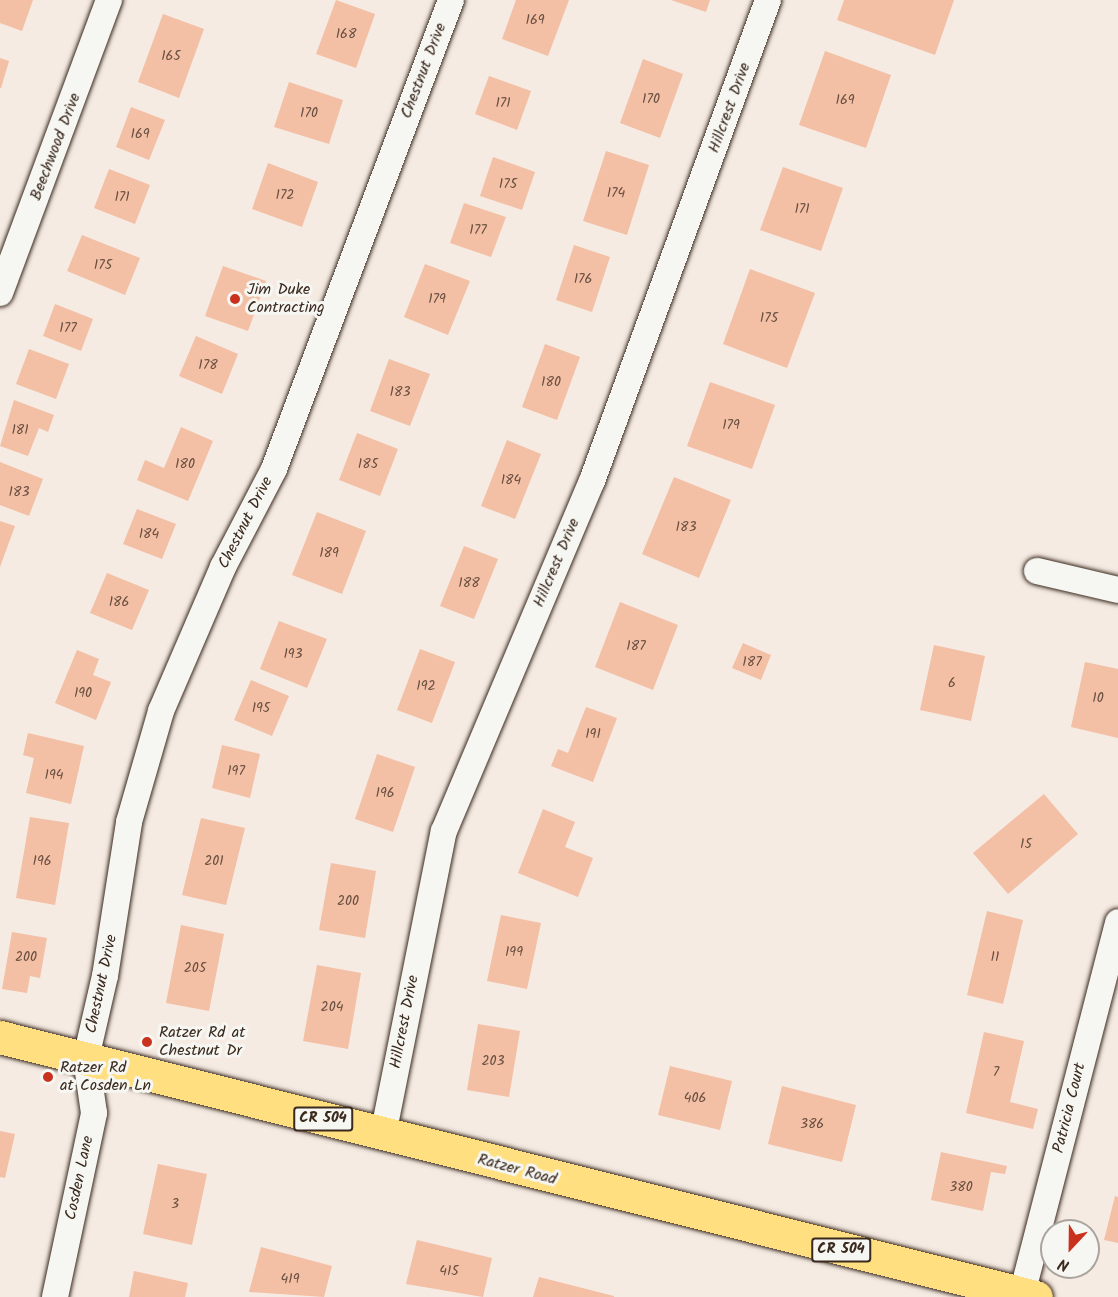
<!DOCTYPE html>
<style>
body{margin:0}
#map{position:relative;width:1118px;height:1297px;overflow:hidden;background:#f5ebe3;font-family:Kalam,sans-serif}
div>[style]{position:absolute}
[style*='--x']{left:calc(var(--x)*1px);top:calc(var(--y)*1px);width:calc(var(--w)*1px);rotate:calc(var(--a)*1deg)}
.building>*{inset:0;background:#f3bfa5}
.roads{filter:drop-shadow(0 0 2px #3b2a1e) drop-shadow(0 0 2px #3b2a1e)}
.street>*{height:26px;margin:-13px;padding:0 13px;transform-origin:13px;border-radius:13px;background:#f6f6f2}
.primary>*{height:33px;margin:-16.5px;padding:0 16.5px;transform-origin:16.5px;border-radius:16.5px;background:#ffdf80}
.dots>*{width:16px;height:16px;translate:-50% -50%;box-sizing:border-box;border:3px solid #f6f6f2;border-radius:50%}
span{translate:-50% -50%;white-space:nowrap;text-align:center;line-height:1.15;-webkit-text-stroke:6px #f6f6f2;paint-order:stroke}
.number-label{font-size:14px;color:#694f40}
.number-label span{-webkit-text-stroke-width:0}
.shield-label span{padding:2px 4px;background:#f6f6f2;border:2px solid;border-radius:4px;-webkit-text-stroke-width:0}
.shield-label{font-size:15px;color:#3b2a1e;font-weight:700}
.street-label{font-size:16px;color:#3b2a1e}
.poi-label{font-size:16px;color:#3b2a1e}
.left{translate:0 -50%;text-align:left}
.north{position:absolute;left:1040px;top:1219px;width:60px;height:60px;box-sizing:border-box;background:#f6f6f2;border:2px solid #aba49d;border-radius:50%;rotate:202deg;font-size:16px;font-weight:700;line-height:24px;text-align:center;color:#3b2a1e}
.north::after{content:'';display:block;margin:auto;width:21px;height:27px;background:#c8321e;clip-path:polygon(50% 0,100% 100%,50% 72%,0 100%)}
</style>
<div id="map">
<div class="building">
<div style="clip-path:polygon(0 0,33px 0,22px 31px,0 23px)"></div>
<div style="clip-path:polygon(336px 0,375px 14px,356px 68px,316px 54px)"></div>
<div style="clip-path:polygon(516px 0,569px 0,548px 56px,502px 39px)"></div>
<div style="clip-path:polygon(671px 0,710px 0,706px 12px)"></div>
<div style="clip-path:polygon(844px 0,954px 0,935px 55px,837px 20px)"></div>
<div style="clip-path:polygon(163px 14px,204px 29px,179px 98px,138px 82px)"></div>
<div style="clip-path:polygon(825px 51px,891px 75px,866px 148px,799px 125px)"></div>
<div style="clip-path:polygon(0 58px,9px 61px,1px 88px,0 88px)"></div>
<div style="clip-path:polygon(643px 59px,683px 74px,660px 138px,620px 123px)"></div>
<div style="clip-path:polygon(489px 76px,531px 91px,517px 130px,475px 114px)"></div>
<div style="clip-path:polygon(289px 82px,343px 100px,329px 144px,274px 127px)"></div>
<div style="clip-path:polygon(131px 107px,165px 120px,149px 160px,116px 147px)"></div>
<div style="clip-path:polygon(606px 151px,649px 165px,627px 235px,583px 221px)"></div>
<div style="clip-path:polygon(493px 157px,535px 172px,522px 210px,480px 196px)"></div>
<div style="clip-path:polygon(268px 163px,318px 182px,302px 227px,252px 209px)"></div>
<div style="clip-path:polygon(783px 167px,843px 188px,821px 251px,760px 230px)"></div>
<div style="clip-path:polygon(109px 169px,150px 185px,135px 224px,94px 208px)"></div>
<div style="clip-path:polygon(464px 203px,506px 217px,491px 257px,450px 243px)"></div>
<div style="clip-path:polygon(82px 235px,140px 258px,125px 295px,67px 271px)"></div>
<div style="clip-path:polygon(574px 245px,610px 257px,592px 312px,556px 300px)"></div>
<div style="clip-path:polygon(425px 264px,470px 281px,448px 335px,404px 317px)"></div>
<div style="clip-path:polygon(223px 266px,266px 281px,248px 331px,205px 316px)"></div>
<div style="clip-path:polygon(750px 269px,815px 293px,787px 368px,723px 344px)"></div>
<div style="clip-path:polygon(55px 304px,93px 319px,81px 351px,43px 336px)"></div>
<div style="clip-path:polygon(196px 336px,238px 354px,222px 394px,179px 376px)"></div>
<div style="clip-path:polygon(545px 344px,580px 357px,557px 420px,522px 407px)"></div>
<div style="clip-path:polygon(29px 349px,69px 364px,56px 399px,16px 384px)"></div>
<div style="clip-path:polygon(389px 359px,430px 374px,410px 426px,370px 411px)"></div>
<div style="clip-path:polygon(710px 382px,775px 405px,752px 469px,687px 446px)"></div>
<div style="clip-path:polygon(14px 400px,54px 415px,48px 432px,39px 428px,28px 456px,0 446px)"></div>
<div style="clip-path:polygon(181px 427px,213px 441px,188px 501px,137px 480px,145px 460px,164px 468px)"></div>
<div style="clip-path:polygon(357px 433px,398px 449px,380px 496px,339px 480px)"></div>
<div style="clip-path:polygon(507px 440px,541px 454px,515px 519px,481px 506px)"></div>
<div style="clip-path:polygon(0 462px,43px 479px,29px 516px,0 505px)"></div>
<div style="clip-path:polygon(674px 477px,731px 500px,699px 578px,642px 554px)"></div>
<div style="clip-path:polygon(137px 509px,176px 524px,162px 559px,123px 544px)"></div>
<div style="clip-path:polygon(317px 512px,366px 531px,342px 594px,292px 575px)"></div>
<div style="clip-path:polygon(0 521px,15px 526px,0 567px)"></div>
<div style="clip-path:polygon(464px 546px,498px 559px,474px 619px,440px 606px)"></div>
<div style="clip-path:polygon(107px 573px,149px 590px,132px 630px,90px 613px)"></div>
<div style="clip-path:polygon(620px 602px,678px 625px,653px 690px,595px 667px)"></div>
<div style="clip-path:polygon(279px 621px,327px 639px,307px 688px,260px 669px)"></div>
<div style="clip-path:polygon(743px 643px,771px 655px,761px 680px,732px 668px)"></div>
<div style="clip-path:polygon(934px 645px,985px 656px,971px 721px,920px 710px)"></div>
<div style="clip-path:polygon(420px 649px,455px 662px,432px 723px,397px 710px)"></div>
<div style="clip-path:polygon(77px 650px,99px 659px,93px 675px,111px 682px,96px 720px,55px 703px)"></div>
<div style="clip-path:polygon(1085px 662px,1118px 669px,1118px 738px,1071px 727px)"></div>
<div style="clip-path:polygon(251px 680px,289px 696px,272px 736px,234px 720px)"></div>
<div style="clip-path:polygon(586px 707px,617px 718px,593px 782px,551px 766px,558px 749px,568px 753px)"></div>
<div style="clip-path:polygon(28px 733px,84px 746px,71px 804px,26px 793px,34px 758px,23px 755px)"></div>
<div style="clip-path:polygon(222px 745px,260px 754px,250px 798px,212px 788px)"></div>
<div style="clip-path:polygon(377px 754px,415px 767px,393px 832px,355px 819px)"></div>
<div style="clip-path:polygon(1044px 794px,1078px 834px,1008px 894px,973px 853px)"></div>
<div style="clip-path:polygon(543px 809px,575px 822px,565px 847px,593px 858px,578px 897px,518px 873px)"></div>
<div style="clip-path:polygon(30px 817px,69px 823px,55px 905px,16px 898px)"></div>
<div style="clip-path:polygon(201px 818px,245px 828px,226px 905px,182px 895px)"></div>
<div style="clip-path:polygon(331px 863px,376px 871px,365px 938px,319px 930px)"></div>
<div style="clip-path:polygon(987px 911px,1023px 920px,1003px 1004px,967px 995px)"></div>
<div style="clip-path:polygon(501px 915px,541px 923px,527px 989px,487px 981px)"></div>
<div style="clip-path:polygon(181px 925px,224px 934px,209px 1011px,166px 1003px)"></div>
<div style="clip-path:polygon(12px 932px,47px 938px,40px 978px,30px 976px,27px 993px,2px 989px)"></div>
<div style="clip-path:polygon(317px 965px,361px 973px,348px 1049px,303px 1041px)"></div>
<div style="clip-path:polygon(478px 1024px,520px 1031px,509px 1097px,467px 1090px)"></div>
<div style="clip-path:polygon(984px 1032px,1024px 1041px,1010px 1102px,1038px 1109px,1033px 1129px,966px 1113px)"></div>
<div style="clip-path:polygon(670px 1066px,732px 1081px,720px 1130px,658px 1115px)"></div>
<div style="clip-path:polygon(782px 1086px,856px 1105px,842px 1162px,768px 1144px)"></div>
<div style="clip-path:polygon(0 1131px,15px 1134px,5px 1178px,0 1177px)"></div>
<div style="clip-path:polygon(941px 1152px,1007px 1166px,1005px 1174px,991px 1172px,983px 1211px,931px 1200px)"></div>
<div style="clip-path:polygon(158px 1164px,207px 1174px,192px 1245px,143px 1234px)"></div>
<div style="clip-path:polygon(1115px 1196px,1118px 1197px,1118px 1243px,1104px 1240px)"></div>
<div style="clip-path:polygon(417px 1240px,492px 1258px,483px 1297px,406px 1284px)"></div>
<div style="clip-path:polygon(261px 1247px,332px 1266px,324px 1297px,249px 1292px)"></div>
<div style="clip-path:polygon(134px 1271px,188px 1283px,185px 1297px,129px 1297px)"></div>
<div style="clip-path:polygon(539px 1277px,614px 1296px,614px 1297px,533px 1297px)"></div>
</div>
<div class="roads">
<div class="street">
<div style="--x:0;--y:293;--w:313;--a:-69.6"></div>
<div style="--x:1037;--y:571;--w:83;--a:13.2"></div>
<div style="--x:383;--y:1135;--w:310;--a:-78.7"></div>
<div style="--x:444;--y:831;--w:380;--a:-67.1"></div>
<div style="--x:592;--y:481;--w:512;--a:-69.9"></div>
<div style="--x:1022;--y:1294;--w:384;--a:-75.5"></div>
<div style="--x:55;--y:1297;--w:188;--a:-78"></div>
<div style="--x:94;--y:1113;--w:56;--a:-98.3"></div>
<div style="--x:86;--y:1058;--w:84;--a:-77"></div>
<div style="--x:105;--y:976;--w:156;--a:-81.1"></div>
<div style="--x:129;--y:822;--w:116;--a:-73.9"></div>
<div style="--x:161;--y:711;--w:157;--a:-66.7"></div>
<div style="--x:223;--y:567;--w:110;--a:-62.5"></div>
<div style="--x:274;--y:469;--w:501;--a:-69.32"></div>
</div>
<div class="primary">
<div style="--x:0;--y:1037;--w:1068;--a:14.09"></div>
</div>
</div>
<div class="dots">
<div style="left:235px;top:299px;background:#c8321e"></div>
<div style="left:147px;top:1042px;background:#c8321e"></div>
<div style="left:48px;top:1077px;background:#c8321e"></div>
</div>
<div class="number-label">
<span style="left:535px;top:20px">169</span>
<span style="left:346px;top:34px">168</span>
<span style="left:171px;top:56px">165</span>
<span style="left:651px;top:99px">170</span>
<span style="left:845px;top:100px">169</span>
<span style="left:503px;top:103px">171</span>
<span style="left:309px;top:113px">170</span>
<span style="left:140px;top:134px">169</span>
<span style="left:508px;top:184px">175</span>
<span style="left:616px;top:193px">174</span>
<span style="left:285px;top:195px">172</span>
<span style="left:122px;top:197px">171</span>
<span style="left:802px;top:209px">171</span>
<span style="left:478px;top:230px">177</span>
<span style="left:103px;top:265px">175</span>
<span style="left:583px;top:279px">176</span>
<span style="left:437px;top:299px">179</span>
<span style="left:769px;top:318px">175</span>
<span style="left:68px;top:328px">177</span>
<span style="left:208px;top:365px">178</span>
<span style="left:551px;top:382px">180</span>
<span style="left:400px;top:392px">183</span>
<span style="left:731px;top:425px">179</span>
<span style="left:20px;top:430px">181</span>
<span style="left:185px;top:464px">180</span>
<span style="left:368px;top:464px">185</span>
<span style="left:511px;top:480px">184</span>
<span style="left:19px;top:492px">183</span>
<span style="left:686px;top:527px">183</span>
<span style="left:149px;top:534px">184</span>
<span style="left:329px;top:553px">189</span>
<span style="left:469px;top:583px">188</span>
<span style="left:119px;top:602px">186</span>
<span style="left:636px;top:646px">187</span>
<span style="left:293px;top:654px">193</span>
<span style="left:752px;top:662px">187</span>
<span style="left:952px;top:683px">6</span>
<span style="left:426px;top:686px">192</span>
<span style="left:83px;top:693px">190</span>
<span style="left:1098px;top:698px">10</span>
<span style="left:261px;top:708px">195</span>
<span style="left:593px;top:734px">191</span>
<span style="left:236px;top:771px">197</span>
<span style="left:54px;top:775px">194</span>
<span style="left:385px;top:793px">196</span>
<span style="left:1026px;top:844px">15</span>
<span style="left:42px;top:861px">196</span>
<span style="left:214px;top:861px">201</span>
<span style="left:348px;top:901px">200</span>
<span style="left:514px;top:952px">199</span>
<span style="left:26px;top:957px">200</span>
<span style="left:995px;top:957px">11</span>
<span style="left:195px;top:968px">205</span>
<span style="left:332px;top:1007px">204</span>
<span style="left:493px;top:1061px">203</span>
<span style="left:996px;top:1072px">7</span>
<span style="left:695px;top:1098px">406</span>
<span style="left:812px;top:1124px">386</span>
<span style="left:961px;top:1187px">380</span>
<span style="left:175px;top:1204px">3</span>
<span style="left:449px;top:1271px">415</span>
<span style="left:290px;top:1279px">419</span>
</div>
<div class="shield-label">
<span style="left:323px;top:1119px">CR 504</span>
<span style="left:841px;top:1250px">CR 504</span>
</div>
<div class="street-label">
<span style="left:424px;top:71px;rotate:-69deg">Chestnut Drive</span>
<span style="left:730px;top:108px;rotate:-70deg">Hillcrest Drive</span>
<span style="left:56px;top:147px;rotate:-69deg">Beechwood Drive</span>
<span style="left:246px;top:523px;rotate:-63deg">Chestnut Drive</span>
<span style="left:557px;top:563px;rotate:-67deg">Hillcrest Drive</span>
<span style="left:102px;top:984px;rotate:-78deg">Chestnut Drive</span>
<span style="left:405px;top:1022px;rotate:-79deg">Hillcrest Drive</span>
<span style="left:1070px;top:1108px;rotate:-76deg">Patricia Court</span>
<span style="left:517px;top:1170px;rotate:15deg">Ratzer Road</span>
<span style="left:80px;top:1178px;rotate:-78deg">Cosden Lane</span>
</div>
<div class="poi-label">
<span class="left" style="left:247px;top:299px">Jim Duke<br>Contracting</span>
<span class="left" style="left:159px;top:1042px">Ratzer Rd at<br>Chestnut Dr</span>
<span class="left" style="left:60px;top:1077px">Ratzer Rd<br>at Cosden Ln</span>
</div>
<div class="north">N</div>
</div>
